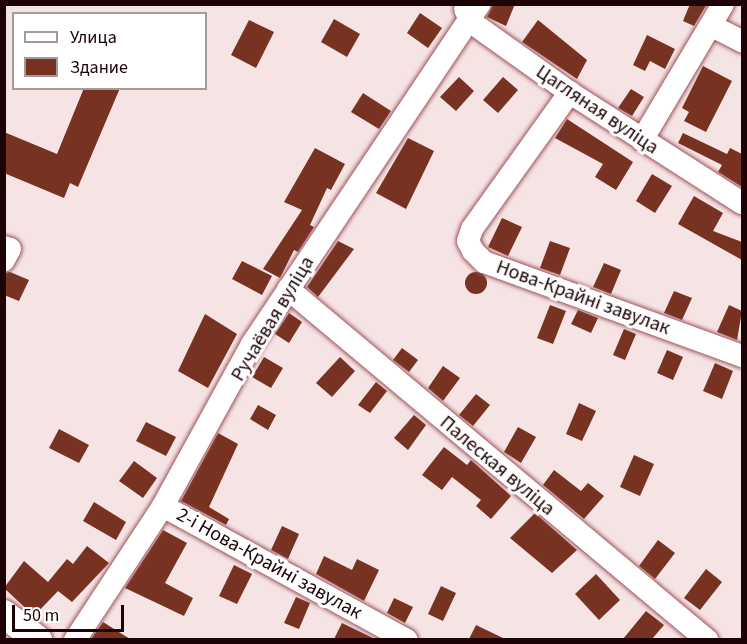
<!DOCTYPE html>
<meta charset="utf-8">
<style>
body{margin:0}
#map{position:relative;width:747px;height:644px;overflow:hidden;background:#f6e4e4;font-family:"Source Sans 3",sans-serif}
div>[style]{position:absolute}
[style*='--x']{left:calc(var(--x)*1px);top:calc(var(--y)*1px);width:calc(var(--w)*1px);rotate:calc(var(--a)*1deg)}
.building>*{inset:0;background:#783222}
.round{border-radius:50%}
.roads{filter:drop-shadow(0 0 2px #9d5159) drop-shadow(0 0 2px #9d5159)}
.minor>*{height:22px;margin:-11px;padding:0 11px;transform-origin:11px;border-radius:11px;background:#fff}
.major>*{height:28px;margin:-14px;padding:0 14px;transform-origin:14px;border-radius:14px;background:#fff}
span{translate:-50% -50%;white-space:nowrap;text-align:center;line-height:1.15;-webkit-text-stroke:6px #fff;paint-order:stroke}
.street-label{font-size:20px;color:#1d0306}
.frame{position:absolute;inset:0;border:6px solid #1d0306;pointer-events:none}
.legend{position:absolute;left:12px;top:12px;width:195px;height:78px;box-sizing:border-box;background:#fff;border:2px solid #a59a9b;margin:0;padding:8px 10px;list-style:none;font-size:18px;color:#1d0306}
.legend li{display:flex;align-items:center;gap:12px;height:30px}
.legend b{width:30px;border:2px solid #a59a9b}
.scale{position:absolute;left:12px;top:605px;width:112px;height:27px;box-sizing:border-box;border:3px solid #1d0306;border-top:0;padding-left:8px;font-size:18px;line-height:21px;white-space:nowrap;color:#1d0306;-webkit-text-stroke:4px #fff;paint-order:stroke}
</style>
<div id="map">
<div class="building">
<div style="clip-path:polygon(493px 4px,515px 4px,506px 26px,487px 17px)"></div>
<div style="clip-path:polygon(690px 4px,707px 4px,694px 26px,683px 21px)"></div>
<div style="clip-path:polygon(420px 13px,442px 28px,428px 48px,407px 33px)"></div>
<div style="clip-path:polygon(334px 19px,360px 34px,347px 57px,321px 42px)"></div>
<div style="clip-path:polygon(249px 20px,274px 32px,256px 68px,231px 55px)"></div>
<div style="clip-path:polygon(538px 20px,587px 60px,577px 79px,522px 42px)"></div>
<div style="clip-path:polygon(647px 35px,675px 49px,665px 69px,650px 61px,645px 71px,633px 65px)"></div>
<div style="clip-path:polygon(703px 66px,732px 81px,706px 132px,684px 121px,689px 112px,682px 108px)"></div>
<div style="clip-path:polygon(459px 77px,474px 91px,456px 111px,440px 97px)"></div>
<div style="clip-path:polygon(503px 77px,518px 90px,498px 113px,483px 100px)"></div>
<div style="clip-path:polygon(84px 88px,120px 88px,78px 187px,70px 183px,64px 198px,4px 173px,4px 132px,57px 154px)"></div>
<div style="clip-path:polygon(631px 89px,644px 97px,632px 116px,618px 108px)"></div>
<div style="clip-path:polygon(363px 93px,391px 111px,379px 129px,351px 112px)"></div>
<div style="clip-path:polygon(567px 119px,633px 162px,616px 190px,595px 177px,603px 164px,555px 138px)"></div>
<div style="clip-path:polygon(683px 133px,727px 154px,730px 148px,742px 154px,742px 187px,718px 172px,722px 165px,678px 143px)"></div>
<div style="clip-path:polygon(408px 138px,434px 151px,406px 209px,376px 193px)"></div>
<div style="clip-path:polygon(315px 148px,345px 164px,331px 190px,327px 188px,310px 225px,314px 227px,298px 252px,294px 250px,280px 278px,263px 269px,302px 210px,284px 202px)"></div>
<div style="clip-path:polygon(652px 174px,672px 186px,655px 213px,636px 201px)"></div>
<div style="clip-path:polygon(694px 196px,723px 213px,713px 231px,742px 242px,742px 260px,678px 224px)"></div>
<div style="clip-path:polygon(502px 218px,522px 227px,508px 256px,488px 247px)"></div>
<div style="clip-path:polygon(338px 241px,354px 249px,318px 297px,307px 287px)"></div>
<div style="clip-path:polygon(550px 241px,570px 248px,560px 275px,540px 268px)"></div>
<div style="clip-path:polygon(242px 261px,272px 276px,262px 295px,232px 279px)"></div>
<div style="clip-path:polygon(604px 263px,621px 270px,611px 294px,593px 287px)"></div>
<div style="clip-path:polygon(10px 272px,29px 280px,19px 301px,4px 295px,4px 273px)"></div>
<div class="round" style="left:465px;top:272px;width:22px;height:22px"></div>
<div style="clip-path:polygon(674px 291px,692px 298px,682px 320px,664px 313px)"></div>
<div style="clip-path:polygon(550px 305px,566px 311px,553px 344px,537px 338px)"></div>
<div style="clip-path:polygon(729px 305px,742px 311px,737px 340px,717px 332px)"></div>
<div style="clip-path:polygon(578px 310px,598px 318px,591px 333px,571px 324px)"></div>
<div style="clip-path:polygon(289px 313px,302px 322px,289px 343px,275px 334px)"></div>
<div style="clip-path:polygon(205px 314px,237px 334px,208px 388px,178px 371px)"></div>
<div style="clip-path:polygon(624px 329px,636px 334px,625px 360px,613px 355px)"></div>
<div style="clip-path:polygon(402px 348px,418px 360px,409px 372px,393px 360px)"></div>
<div style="clip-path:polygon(667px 350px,683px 357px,673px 380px,657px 373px)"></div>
<div style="clip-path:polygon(264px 357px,283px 368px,271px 388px,252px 377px)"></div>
<div style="clip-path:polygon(340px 357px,355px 371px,332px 397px,316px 383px)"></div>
<div style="clip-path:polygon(715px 363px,733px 371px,722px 399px,703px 391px)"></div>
<div style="clip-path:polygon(443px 366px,460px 378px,443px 401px,428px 388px)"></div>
<div style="clip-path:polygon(376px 382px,387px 391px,370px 413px,358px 405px)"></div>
<div style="clip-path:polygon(476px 394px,490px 405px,473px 426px,459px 415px)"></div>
<div style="clip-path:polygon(579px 403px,596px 411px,582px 441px,566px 434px)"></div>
<div style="clip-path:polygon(258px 405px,276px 415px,268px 430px,250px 419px)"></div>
<div style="clip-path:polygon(414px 415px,426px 425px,408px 450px,394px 438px)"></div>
<div style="clip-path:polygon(146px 422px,176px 437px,166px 456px,136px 441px)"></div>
<div style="clip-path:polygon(518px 427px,536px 437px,521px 463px,504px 452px)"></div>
<div style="clip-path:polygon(59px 429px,89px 445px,79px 463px,49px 448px)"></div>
<div style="clip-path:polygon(218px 433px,238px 444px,209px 507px,229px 519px,226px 525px,181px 501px)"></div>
<div style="clip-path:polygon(444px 447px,467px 465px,471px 460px,511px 496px,491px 519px,476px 506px,481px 500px,452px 477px,442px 490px,422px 475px)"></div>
<div style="clip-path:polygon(634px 455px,654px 464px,640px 496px,620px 487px)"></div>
<div style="clip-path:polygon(134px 461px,157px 478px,143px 498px,119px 481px)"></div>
<div style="clip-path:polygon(554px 470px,581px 491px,588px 483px,604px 496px,584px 519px,543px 485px)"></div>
<div style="clip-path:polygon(94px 502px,126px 522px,116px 540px,83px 521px)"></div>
<div style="clip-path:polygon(535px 513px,577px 550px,552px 573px,510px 538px)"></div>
<div style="clip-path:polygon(282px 526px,299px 534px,288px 559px,271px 550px)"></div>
<div style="clip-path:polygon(163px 530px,187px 543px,165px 583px,193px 598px,184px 616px,125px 588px)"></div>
<div style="clip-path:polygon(658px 540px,675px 553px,655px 579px,639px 566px)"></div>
<div style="clip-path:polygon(87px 546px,109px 563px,72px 602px,58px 591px,34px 616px,4px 588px,24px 561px,48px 582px,67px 559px,73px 564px)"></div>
<div style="clip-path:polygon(324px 556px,352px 570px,357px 559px,379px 570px,364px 601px,316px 574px)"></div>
<div style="clip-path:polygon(234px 565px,252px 574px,237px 604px,219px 596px)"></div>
<div style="clip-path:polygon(706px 569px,722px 582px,700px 610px,684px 598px)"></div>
<div style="clip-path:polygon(596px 574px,620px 600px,599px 620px,575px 594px)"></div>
<div style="clip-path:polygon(441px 586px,456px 593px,443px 621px,428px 614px)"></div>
<div style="clip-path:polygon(296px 597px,310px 603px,299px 629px,284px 623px)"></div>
<div style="clip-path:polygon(394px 598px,413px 607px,405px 623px,387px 613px)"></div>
<div style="clip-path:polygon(646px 611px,664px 625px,652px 639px,623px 639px)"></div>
<div style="clip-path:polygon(103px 622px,130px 639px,91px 639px)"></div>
<div style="clip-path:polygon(342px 623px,375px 639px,334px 639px)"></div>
<div style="clip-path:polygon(476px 625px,505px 639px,469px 639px)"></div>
</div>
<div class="roads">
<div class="minor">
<div style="--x:465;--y:9;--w:14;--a:65"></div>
<div style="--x:471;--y:22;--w:124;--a:35.5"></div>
<div style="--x:572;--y:94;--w:202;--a:32.7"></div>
<div style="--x:712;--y:26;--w:34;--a:27"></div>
<div style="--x:570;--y:92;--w:168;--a:125.6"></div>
<div style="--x:472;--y:229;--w:13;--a:108"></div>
<div style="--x:468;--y:241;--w:11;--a:63"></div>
<div style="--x:473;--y:251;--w:16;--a:45"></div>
<div style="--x:484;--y:262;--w:275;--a:20"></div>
<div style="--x:642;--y:140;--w:158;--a:-59.2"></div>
<div style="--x:4;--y:247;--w:6;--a:18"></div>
<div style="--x:10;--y:249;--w:13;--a:119"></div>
<div style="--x:288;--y:289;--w:547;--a:39.95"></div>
<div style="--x:163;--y:506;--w:278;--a:28.8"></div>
<div style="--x:75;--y:640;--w:160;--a:-56.7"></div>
<div style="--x:163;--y:506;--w:185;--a:-61.2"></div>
<div style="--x:252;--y:344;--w:409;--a:-56.2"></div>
</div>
<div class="major">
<div style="--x:4;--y:614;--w:43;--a:37.4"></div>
</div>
</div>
<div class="street-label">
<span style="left:597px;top:110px;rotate:34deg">Цагляная вуліца</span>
<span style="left:583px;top:298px;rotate:20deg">Нова-Крайні завулак</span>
<span style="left:273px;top:319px;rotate:-59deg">Ручаёвая вуліца</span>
<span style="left:497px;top:466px;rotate:40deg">Палеская вуліца</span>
<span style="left:269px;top:564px;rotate:29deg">2-і Нова-Крайні завулак</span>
</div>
<div class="frame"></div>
<ul class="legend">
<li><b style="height:8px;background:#fff"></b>Улица</li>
<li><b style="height:16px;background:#783222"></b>Здание</li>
</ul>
<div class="scale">50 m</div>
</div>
